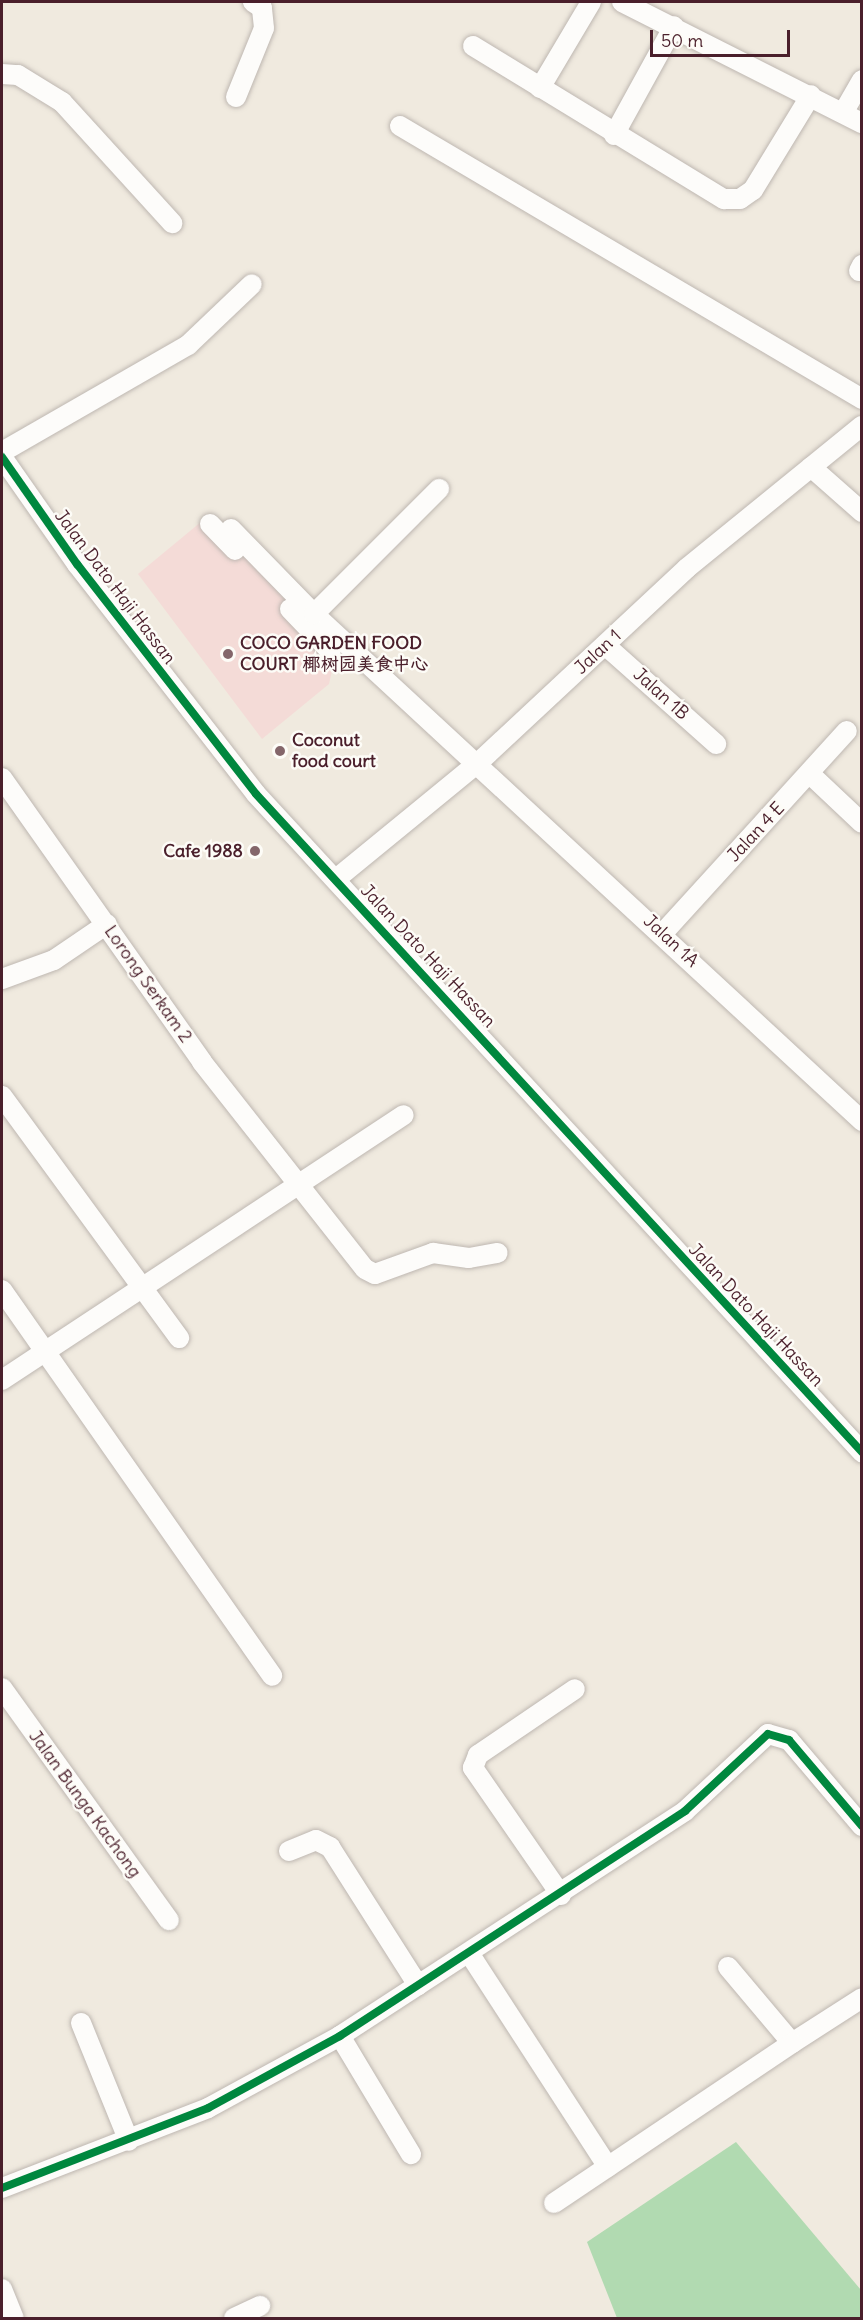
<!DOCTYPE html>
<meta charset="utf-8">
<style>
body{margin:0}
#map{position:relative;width:863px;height:2320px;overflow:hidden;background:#f0eadf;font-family:Delius,"LXGW WenKai TC",sans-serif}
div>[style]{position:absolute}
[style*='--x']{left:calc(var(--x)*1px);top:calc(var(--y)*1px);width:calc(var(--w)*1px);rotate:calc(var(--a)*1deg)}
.built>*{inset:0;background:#f4dbd7}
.green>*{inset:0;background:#b1dab1}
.roads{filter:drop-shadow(0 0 2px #beb7b1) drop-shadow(0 0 2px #beb7b1)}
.minor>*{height:20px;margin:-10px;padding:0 10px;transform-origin:10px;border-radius:10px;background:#fdfcfa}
.cycleway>*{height:8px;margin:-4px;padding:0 4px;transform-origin:4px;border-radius:4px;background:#00873e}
.dots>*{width:16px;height:16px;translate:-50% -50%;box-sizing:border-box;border:3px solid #fdfcf7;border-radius:50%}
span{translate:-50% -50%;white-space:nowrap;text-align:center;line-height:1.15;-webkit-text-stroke:5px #fdfcf7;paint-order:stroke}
.street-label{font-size:18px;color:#4a1f2b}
.poi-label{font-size:18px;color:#4a1f2b;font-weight:700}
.left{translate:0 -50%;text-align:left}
.right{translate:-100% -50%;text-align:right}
.frame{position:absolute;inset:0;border:3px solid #4a1f2b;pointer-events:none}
.scale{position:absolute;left:650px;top:30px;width:140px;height:27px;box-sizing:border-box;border:3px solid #4a1f2b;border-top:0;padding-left:8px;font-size:18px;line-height:21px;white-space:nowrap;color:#4a1f2b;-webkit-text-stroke:4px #fdfcf7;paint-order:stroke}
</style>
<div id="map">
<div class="built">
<div style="clip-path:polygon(207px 517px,336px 653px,329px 684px,262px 739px,138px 574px)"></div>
</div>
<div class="green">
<div style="clip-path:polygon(736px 2142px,861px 2290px,861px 2318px,617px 2318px,587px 2242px)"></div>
</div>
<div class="roads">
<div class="minor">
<div style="--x:622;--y:2;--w:269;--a:26.8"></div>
<div style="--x:473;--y:46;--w:294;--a:31.4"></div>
<div style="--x:724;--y:199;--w:16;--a:0"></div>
<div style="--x:740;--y:199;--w:16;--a:-35"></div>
<div style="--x:753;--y:190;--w:111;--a:-58.6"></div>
<div style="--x:2;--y:74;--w:16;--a:4"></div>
<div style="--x:18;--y:75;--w:52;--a:31.5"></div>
<div style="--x:62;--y:102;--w:164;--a:47.7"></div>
<div style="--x:540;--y:88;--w:100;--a:-59.3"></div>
<div style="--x:236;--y:97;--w:74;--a:-67.9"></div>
<div style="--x:264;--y:28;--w:20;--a:-96"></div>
<div style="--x:262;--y:8;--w:11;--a:-146"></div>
<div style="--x:843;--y:113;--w:38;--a:-60"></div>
<div style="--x:400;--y:126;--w:537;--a:30.58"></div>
<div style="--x:614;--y:135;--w:124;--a:-61.2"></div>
<div style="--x:859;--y:271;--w:7;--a:-63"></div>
<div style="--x:2;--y:452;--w:215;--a:-29.9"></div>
<div style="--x:188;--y:345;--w:88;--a:-43.6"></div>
<div style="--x:2;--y:457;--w:131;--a:55"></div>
<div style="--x:77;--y:564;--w:291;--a:52.1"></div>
<div style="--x:256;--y:794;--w:895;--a:47.36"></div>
<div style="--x:811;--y:467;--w:68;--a:41.4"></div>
<div style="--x:210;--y:524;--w:36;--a:46"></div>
<div style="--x:231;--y:529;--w:119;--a:45.7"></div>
<div style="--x:314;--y:614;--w:747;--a:42.77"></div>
<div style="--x:290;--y:609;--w:59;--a:46.4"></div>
<div style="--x:314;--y:614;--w:177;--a:-45"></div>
<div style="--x:605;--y:645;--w:149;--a:41.7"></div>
<div style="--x:810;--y:774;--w:71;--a:43.3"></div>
<div style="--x:2;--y:778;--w:347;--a:54.8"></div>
<div style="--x:202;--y:1062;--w:263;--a:51.8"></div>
<div style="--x:365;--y:1269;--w:11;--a:27"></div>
<div style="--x:375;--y:1274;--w:62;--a:-19.9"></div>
<div style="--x:433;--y:1253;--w:36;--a:8"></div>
<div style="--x:469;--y:1258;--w:29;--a:-10"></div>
<div style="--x:336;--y:879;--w:185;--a:-39.3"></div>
<div style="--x:479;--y:762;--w:284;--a:-43"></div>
<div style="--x:687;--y:568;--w:225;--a:-39.1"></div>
<div style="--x:663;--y:933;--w:273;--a:-47.7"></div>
<div style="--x:2;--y:979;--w:55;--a:-20.1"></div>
<div style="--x:54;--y:960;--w:64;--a:-34.2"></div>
<div style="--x:2;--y:1096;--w:300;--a:53.8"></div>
<div style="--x:2;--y:1290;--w:471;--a:55"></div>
<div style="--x:2;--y:1380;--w:481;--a:-33.4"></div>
<div style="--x:2;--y:1688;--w:286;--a:54.3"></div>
<div style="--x:289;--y:1851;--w:29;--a:-22"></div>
<div style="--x:316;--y:1840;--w:16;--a:27"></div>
<div style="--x:330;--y:1847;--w:164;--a:57.5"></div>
<div style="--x:561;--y:1895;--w:155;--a:-124.7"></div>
<div style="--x:473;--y:1768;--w:14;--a:-69"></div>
<div style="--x:478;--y:1755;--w:117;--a:-34.2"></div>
<div style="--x:469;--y:1953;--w:255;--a:57"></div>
<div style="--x:728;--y:1967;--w:99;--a:49.9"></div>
<div style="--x:792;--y:2043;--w:83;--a:-32.7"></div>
<div style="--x:81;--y:2023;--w:127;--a:67.9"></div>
<div style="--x:340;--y:2036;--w:138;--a:59"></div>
<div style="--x:2;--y:2188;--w:221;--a:-21.2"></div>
<div style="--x:208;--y:2108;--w:150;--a:-28.6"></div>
<div style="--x:340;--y:2036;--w:412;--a:-33.1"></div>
<div style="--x:685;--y:1811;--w:113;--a:-42.9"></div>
<div style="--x:768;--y:1734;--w:22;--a:16"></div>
<div style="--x:789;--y:1740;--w:113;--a:49.7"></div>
<div style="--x:554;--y:2203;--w:287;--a:-33.9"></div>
<div style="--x:2;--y:2289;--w:31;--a:68"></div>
<div style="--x:234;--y:2318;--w:29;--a:-25"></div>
</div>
</div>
<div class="cycleway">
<div style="--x:2;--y:457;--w:131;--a:55"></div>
<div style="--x:77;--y:564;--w:291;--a:52.1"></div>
<div style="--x:256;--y:794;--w:895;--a:47.36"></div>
<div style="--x:2;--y:2188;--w:221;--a:-21.2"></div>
<div style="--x:208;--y:2108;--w:150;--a:-28.6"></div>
<div style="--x:340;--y:2036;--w:412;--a:-33.1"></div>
<div style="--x:685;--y:1811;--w:113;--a:-42.9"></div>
<div style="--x:768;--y:1734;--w:22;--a:16"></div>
<div style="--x:789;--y:1740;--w:113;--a:49.7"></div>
</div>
<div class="dots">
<div style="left:228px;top:654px;background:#84666a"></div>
<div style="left:280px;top:751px;background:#84666a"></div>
<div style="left:255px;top:851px;background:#84666a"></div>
</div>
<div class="street-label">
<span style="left:115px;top:587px;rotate:53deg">Jalan Dato Haji Hassan</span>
<span style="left:598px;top:652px;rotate:-43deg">Jalan 1</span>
<span style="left:661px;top:694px;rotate:42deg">Jalan 1B</span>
<span style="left:756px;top:832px;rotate:-47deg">Jalan 4 E</span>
<span style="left:671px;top:941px;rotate:43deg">Jalan 1A</span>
<span style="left:428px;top:956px;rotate:47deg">Jalan Dato Haji Hassan</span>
<span style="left:148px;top:984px;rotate:55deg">Lorong Serkam 2</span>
<span style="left:756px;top:1315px;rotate:47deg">Jalan Dato Haji Hassan</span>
<span style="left:85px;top:1804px;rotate:54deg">Jalan Bunga Kachong</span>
</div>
<div class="poi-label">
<span class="left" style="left:240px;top:654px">COCO GARDEN FOOD<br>COURT 椰树园美食中心</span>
<span class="left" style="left:292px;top:751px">Coconut<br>food court</span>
<span class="right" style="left:243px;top:851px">Cafe 1988</span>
</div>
<div class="frame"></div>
<div class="scale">50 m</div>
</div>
